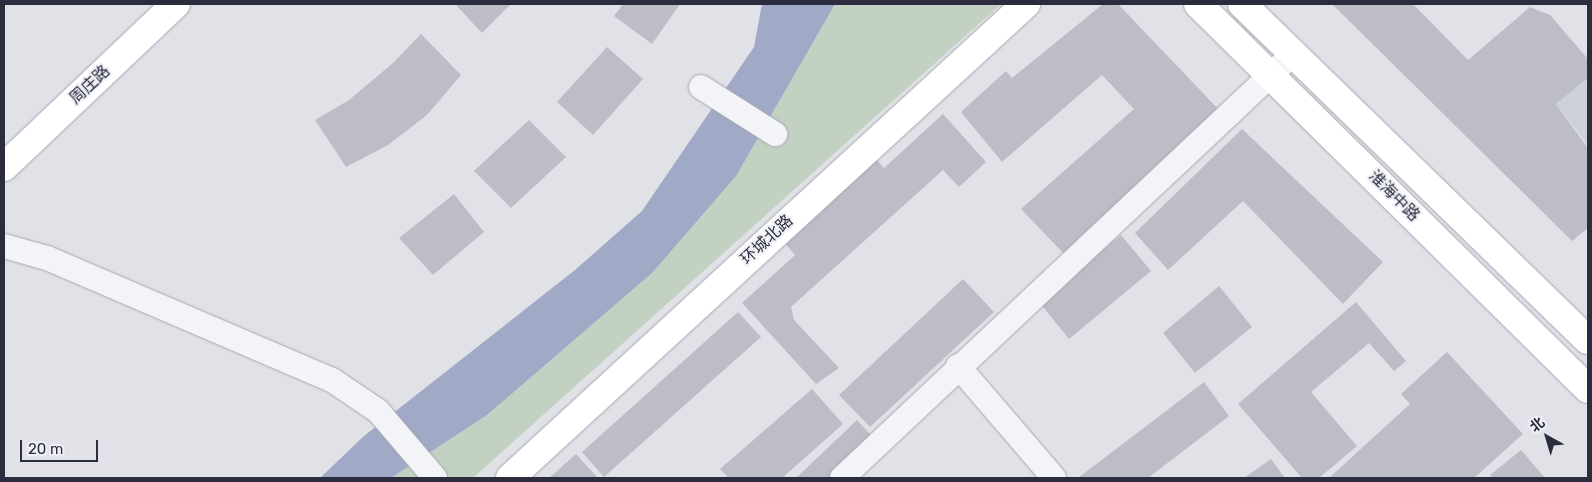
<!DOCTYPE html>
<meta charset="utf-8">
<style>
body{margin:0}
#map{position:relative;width:1592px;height:482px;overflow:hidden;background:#e1e2e8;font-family:Rubik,"Noto Sans SC",sans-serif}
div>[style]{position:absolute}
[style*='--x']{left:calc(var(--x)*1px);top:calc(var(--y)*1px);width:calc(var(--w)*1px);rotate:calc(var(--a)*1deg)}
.built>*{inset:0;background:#cfd1da}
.green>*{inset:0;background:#c3d1c3}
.water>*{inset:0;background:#a0a9c5}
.building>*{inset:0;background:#bcbdc7}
.roads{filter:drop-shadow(0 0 1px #a7a8b2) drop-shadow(0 0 1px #a7a8b2)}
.street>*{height:24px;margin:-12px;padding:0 12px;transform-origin:12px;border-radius:12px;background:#f3f4f7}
.secondary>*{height:28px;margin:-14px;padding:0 14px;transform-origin:14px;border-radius:14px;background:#fff}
span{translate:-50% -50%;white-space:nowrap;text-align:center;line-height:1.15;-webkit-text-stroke:4px #f0f1f6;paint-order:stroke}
.street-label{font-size:16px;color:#2b2d3e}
.frame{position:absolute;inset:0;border:5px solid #2b2d3e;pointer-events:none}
.north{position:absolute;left:1522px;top:412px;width:50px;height:50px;-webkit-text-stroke:4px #f0f1f6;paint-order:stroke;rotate:321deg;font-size:14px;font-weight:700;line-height:20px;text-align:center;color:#2b2d3e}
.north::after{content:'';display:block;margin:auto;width:18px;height:22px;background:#2b2d3e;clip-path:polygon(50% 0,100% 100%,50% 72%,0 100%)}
.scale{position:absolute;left:20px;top:440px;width:78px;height:22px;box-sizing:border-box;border:2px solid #2b2d3e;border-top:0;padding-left:6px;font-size:15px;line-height:18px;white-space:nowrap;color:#2b2d3e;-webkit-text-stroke:4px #f0f1f6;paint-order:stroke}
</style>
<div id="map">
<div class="built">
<div style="clip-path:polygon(1588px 78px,1588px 145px,1556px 104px)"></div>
</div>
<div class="green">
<div style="clip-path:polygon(826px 4px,1001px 4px,473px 478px,391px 478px,487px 415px,652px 273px)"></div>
</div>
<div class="water">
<div style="clip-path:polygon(762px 4px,835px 4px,736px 176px,652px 273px,487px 415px,391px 478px,320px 478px,364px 436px,575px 270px,642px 211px,754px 47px)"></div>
</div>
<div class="building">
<div style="clip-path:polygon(455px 4px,511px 4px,482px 33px)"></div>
<div style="clip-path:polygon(623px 4px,680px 4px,652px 44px,614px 16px)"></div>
<div style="clip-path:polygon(1103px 4px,1118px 4px,1222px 113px,1064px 254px,1021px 209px,1134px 109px,1102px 75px,1002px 162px,961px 112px,1006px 71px,1012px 78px)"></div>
<div style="clip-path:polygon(1332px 4px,1413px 4px,1468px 60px,1530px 7px,1550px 15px,1588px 59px,1588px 78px,1556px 104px,1588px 148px,1588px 228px,1572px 241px)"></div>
<div style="clip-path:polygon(421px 34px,461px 75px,427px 115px,388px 145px,346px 167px,315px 120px,349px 100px,393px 63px)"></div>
<div style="clip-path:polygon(607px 47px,643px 79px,593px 135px,557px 102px)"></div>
<div style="clip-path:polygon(943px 114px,986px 162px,959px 187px,943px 170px,791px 307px,794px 320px,839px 368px,816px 384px,742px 303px,795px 255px,783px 241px,875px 158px,884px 168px)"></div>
<div style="clip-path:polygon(529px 120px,566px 157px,511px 208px,474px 171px)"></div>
<div style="clip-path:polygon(1242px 129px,1383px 262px,1343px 304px,1243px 201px,1168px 270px,1135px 233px)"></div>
<div style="clip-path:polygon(454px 194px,484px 232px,433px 275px,399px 238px)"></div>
<div style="clip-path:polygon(1121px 235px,1151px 271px,1069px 339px,1039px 302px)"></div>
<div style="clip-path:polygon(963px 279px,994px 312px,870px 427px,839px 395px)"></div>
<div style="clip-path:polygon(1219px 286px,1252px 327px,1195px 373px,1163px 333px)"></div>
<div style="clip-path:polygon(1356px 302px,1406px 361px,1394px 371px,1369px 343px,1311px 392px,1357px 446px,1319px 478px,1302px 478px,1238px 404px)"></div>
<div style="clip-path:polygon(738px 312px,761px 337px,604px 477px,582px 452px)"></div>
<div style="clip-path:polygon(1447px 352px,1523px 434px,1474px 478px,1329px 478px,1410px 404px,1401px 394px)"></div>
<div style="clip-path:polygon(1204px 382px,1229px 416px,1148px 478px,1078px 478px)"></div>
<div style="clip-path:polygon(812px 389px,843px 424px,782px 478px,729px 478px,720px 469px)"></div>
<div style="clip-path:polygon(857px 420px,872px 436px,828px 478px,796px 478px)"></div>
<div style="clip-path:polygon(1521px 450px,1545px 478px,1493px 478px,1490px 475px)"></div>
<div style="clip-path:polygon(576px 454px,598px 478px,549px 478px)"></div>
<div style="clip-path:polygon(1271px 459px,1285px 478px,1244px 478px)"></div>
</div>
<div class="roads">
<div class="street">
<div style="--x:701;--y:87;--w:88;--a:32.4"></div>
<div style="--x:4;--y:246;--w:45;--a:15.6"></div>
<div style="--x:47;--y:258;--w:310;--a:23.2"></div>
<div style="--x:332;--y:380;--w:55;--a:34"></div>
<div style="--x:378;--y:411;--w:88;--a:49.6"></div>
<div style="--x:958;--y:366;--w:148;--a:49.4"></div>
<div style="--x:842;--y:478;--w:619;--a:-43.23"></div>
</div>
<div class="secondary">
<div style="--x:1198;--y:4;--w:548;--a:44.63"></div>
<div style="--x:1242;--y:4;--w:482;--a:44.2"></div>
<div style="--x:4;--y:167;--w:237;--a:-43.5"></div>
<div style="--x:510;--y:478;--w:701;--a:-42.57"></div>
</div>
</div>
<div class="street-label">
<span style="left:90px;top:85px;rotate:-43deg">周庄路</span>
<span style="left:1394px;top:196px;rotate:45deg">淮海中路</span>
<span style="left:767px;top:240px;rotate:-43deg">环城北路</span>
</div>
<div class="frame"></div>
<div class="north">北</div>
<div class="scale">20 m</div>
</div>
